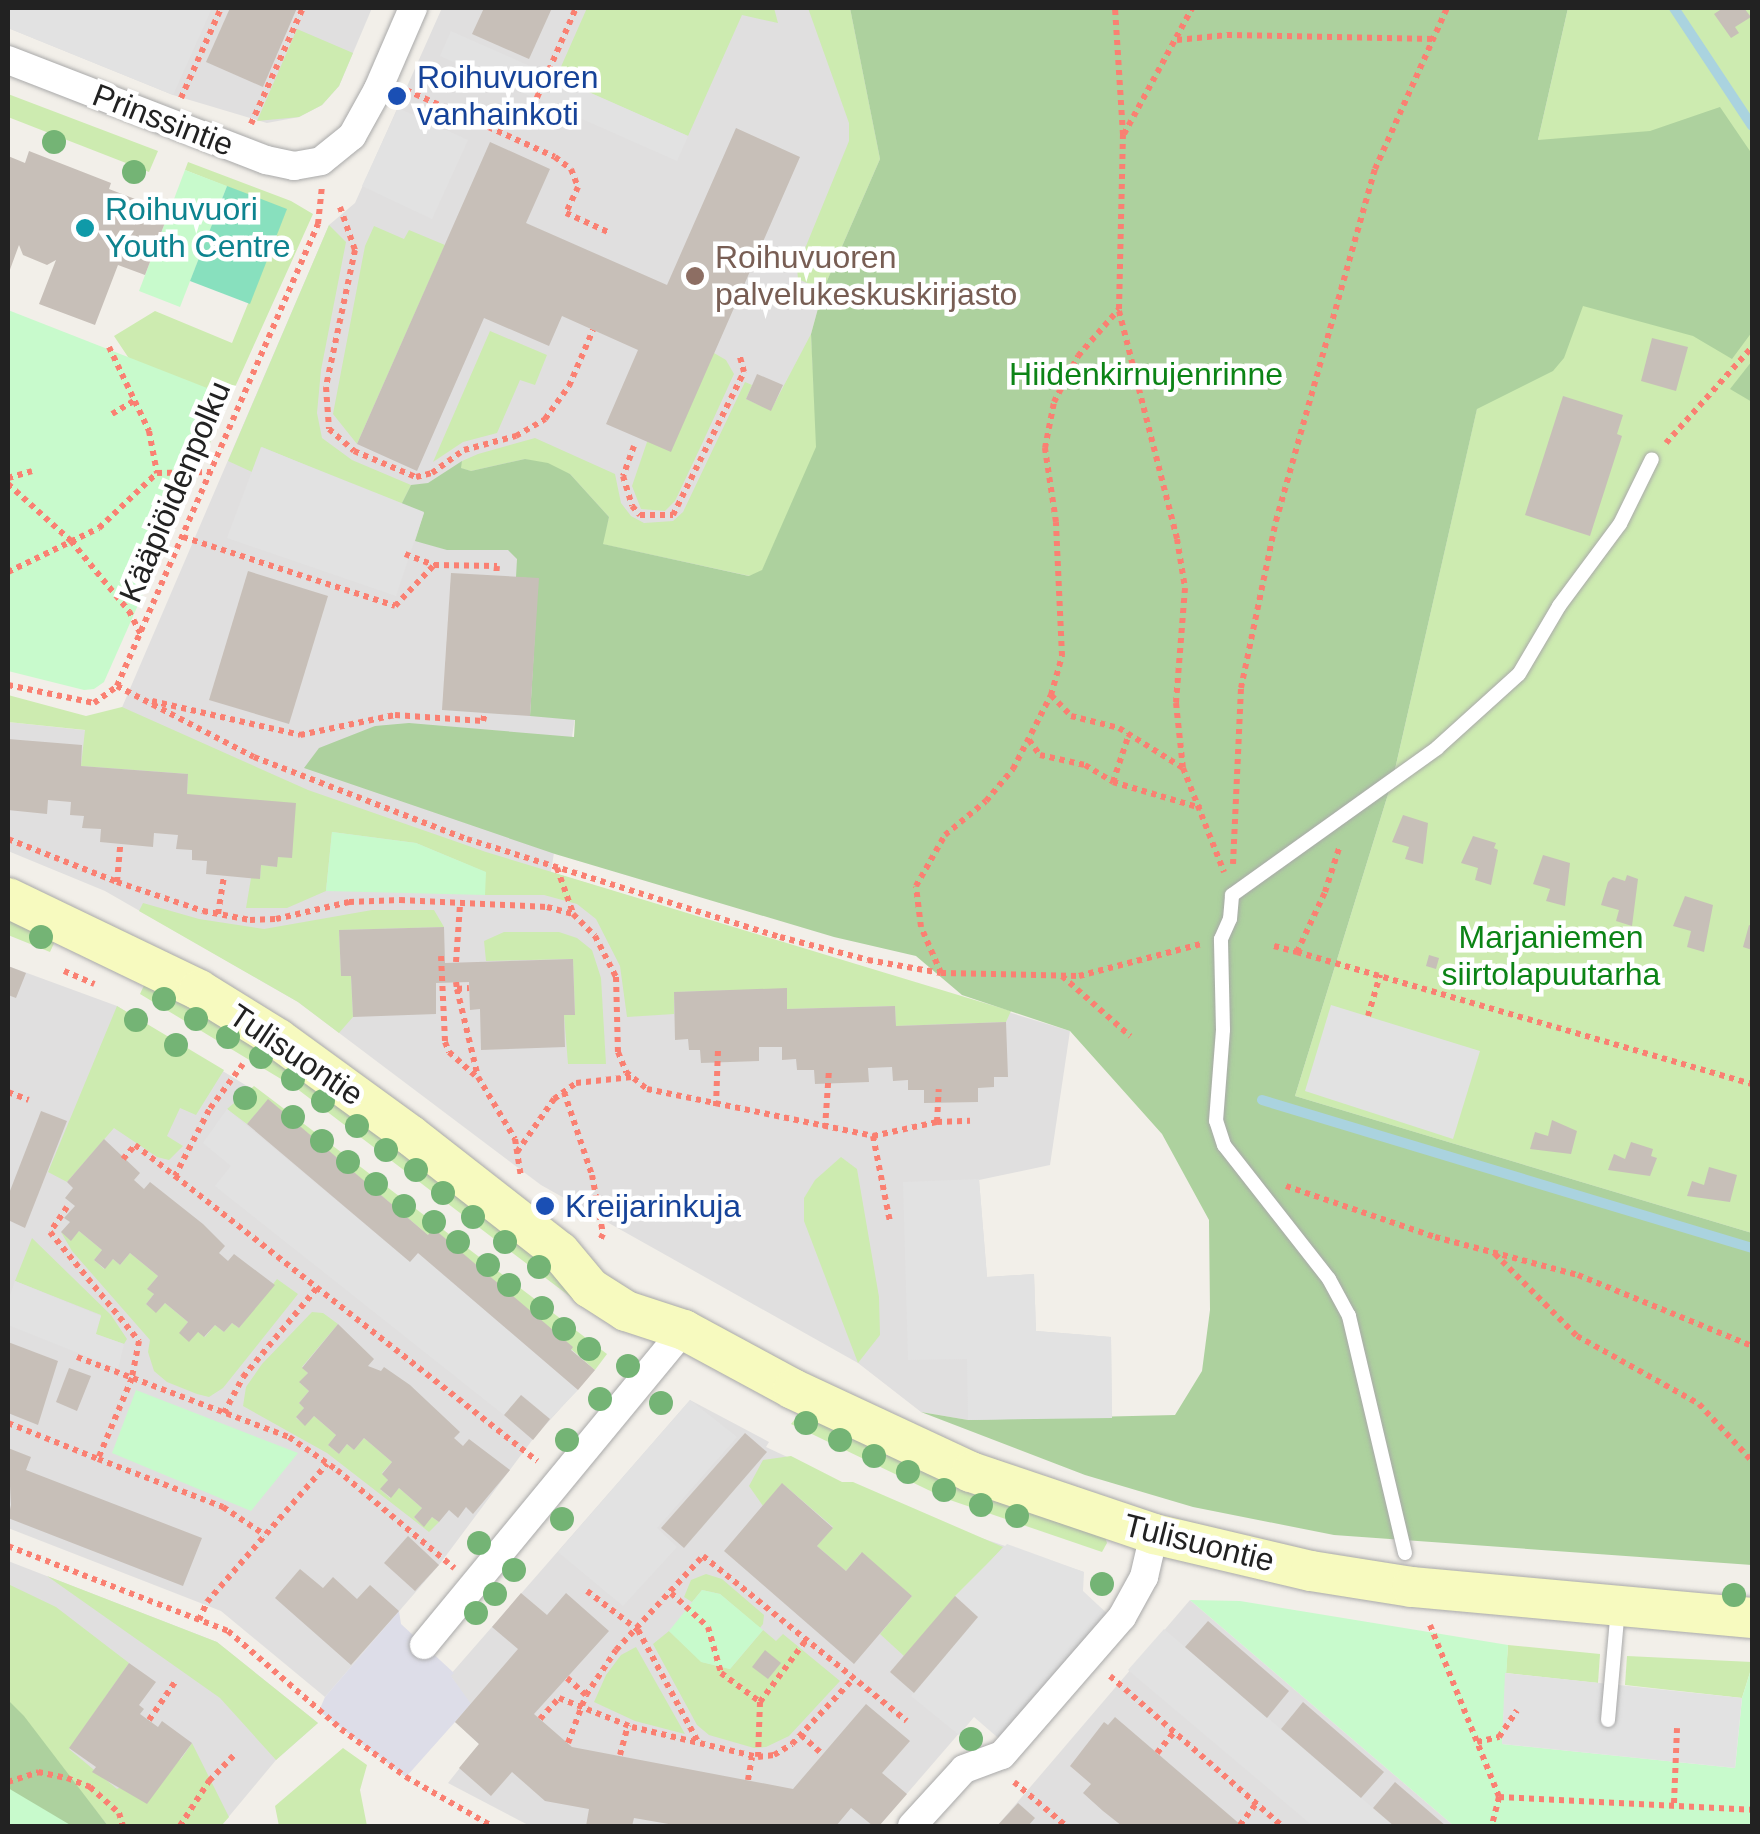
<!DOCTYPE html>
<meta charset="utf-8">
<style>
body{margin:0}
#map{position:relative;width:1760px;height:1834px;overflow:hidden;background:#f2efe9;font-family:Arial,sans-serif}
div>[style]{position:absolute}
[style*='--x']{left:calc(var(--x)*1px);top:calc(var(--y)*1px);width:calc(var(--w)*1px);rotate:calc(var(--a)*1deg)}
.residential>*{inset:0;background:#e0dfdf}
.grass>*{inset:0;background:#cdebb0}
.forest>*{inset:0;background:#add19e}
.park>*{inset:0;background:#c8facc}
.pitch>*{inset:0;background:#88e0be}
.parking>*{inset:0;background:#e2e2e2}
.plaza>*{inset:0;background:#dddde8}
.stream>*{height:10px;margin:-5px;padding:0 5px;transform-origin:5px;border-radius:5px;background:#aad3df}
.building>*{inset:0;background:#c7bfb8}
.path>*{height:6px;margin-top:-3px;transform-origin:0;background:repeating-linear-gradient(90deg,#fa8072 0 5px,transparent 0 10px)}
.roads{filter:drop-shadow(0 0 2px #a9a9a9) drop-shadow(0 0 2px #a9a9a9)}
.service>*{height:14px;margin:-7px;padding:0 7px;transform-origin:7px;border-radius:7px;background:#fff}
.minor>*{height:28px;margin:-14px;padding:0 14px;transform-origin:14px;border-radius:14px;background:#fff}
.secondary>*{height:40px;margin:-20px;padding:0 20px;transform-origin:20px;border-radius:20px;background:#f7fabf}
.trees>*{width:24px;height:24px;margin:-12px;border-radius:50%;background:#74b475}
.dots>*{width:28px;height:28px;translate:-50% -50%;box-sizing:border-box;border:5px solid #fff;border-radius:50%}
span{translate:-50% -50%;white-space:nowrap;text-align:center;line-height:1.15;-webkit-text-stroke:9px #fff;paint-order:stroke}
.transit-label{font-size:32px;color:#164399}
.left{translate:0 -50%;text-align:left}
.street-label{font-size:32px;color:#222}
.culture-label{font-size:32px;color:#0d838f}
.education-label{font-size:32px;color:#785e54}
.park-label{font-size:32px;color:#0c8416}
.frame{position:absolute;inset:0;border:10px solid #222;pointer-events:none}
</style>
<div id="map">
<div class="residential">
<div style="clip-path:polygon(8px 8px,372px 8px,339px 86px,322px 105px,299px 117px,267px 123px,173px 95px,8px 28px)"></div>
<div style="clip-path:polygon(442px 8px,850px 8px,880px 159px,823px 290px,811px 334px,817px 447px,750px 576px,602px 544px,551px 872px,1070px 1031px,1050px 1165px,979px 1180px,987px 1277px,1034px 1274px,1036px 1331px,1111px 1337px,1112px 1418px,968px 1420px,921px 1412px,858px 1363px,541px 1185px,298px 1002px,105px 891px,8px 851px,8px 722px,111px 733px,329px 225px,355px 203px)"></div>
<div style="clip-path:polygon(8px 966px,117px 1006px,268px 1099px,427px 1234px,433px 1228px,595px 1370px,533px 1439px,439px 1565px,325px 1697px,221px 1611px,8px 1528px)"></div>
<div style="clip-path:polygon(690px 1400px,769px 1442px,766px 1447px,847px 1485px,927px 1520px,1084px 1572px,974px 1716px,879px 1826px,530px 1826px,448px 1783px,479px 1744px,455px 1722px,470px 1704px,450px 1675px)"></div>
<div style="clip-path:polygon(8px 1561px,217px 1642px,318px 1723px,276px 1760px,221px 1826px,72px 1826px,8px 1788px)"></div>
<div style="clip-path:polygon(1190px 1600px,1454px 1826px,997px 1826px)"></div>
</div>
<div class="grass">
<div style="clip-path:polygon(587px 8px,774px 8px,778px 23px,742px 15px,688px 136px,556px 78px)"></div>
<div style="clip-path:polygon(808px 8px,850px 8px,880px 159px,823px 290px,798px 279px,797px 268px,849px 141px,849px 123px)"></div>
<div style="clip-path:polygon(1568px 8px,1752px 8px,1752px 1233px,1295px 1096px,1393px 778px)"></div>
<div style="clip-path:polygon(297px 29px,353px 53px,339px 86px,322px 105px,299px 117px,257px 121px)"></div>
<div style="clip-path:polygon(8px 94px,158px 151px,149px 172px,8px 117px)"></div>
<div style="clip-path:polygon(188px 162px,291px 201px,313px 214px,200px 465px,114px 336px,155px 311px,232px 343px,286px 210px,185px 170px)"></div>
<div style="clip-path:polygon(329px 225px,346px 242px,321px 370px,317px 413px,322px 438px,352px 460px,411px 485px,401px 505px,262px 447px,252px 472px,228px 461px)"></div>
<div style="clip-path:polygon(374px 226px,404px 239px,409px 230px,445px 245px,357px 444px,333px 414px,365px 246px)"></div>
<div style="clip-path:polygon(490px 331px,547px 355px,535px 385px,520px 380px,497px 433px,463px 442px,433px 462px)"></div>
<div style="clip-path:polygon(811px 334px,817px 447px,762px 571px,750px 576px,602px 544px,609px 517px,570px 474px,525px 459px,471px 471px,460px 468px,462px 461px,478px 454px,535px 438px,615px 474px,621px 503px,631px 516px,644px 523px,673px 521px,683px 512px,745px 382px,752px 385px,746px 399px,771px 410px)"></div>
<div style="clip-path:polygon(714px 353px,726px 360px,734px 374px,701px 446px,675px 501px,665px 511px,641px 509px,632px 486px,647px 442px)"></div>
<div style="clip-path:polygon(8px 695px,86px 716px,122px 707px,308px 790px,486px 852px,1011px 1011px,1006px 1022px,896px 1026px,895px 1006px,787px 1009px,787px 989px,674px 992px,674px 1014px,627px 1017px,620px 966px,596px 919px,577px 904px,544px 895px,485px 895px,485px 872px,416px 843px,332px 832px,326px 891px,287px 908px,246px 908px,251px 878px,260px 878px,261px 865px,277px 867px,187px 794px,188px 774px,81px 766px,85px 730px,8px 722px)"></div>
<div style="clip-path:polygon(143px 903px,199px 919px,264px 929px,372px 910px,434px 910px,444px 927px,339px 930px,341px 976px,351px 976px,353px 1017px,339px 1033px,298px 1002px,139px 911px)"></div>
<div style="clip-path:polygon(8px 915px,56px 939px,50px 952px,8px 935px)"></div>
<div style="clip-path:polygon(504px 932px,559px 932px,577px 938px,592px 950px,601px 978px,606px 1064px,568px 1064px,564px 1015px,575px 1014px,573px 959px,486px 961px,484px 941px)"></div>
<div style="clip-path:polygon(146px 981px,263px 1049px,593px 1297px,585px 1308px,296px 1088px,140px 994px)"></div>
<div style="clip-path:polygon(117px 1006px,224px 1070px,196px 1115px,180px 1108px,167px 1136px,183px 1146px,169px 1160px,157px 1157px,114px 1128px,67px 1182px,48px 1172px)"></div>
<div style="clip-path:polygon(254px 1086px,607px 1354px,595px 1370px,434px 1229px,428px 1235px,268px 1100px,247px 1124px,227px 1109px)"></div>
<div style="clip-path:polygon(841px 1157px,857px 1169px,879px 1297px,880px 1335px,858px 1363px,804px 1221px,804px 1198px,815px 1180px)"></div>
<div style="clip-path:polygon(79px 1231px,102px 1250px,94px 1260px,104px 1269px,113px 1259px,120px 1265px,130px 1253px,158px 1276px,148px 1288px,154px 1294px,146px 1304px,156px 1312px,165px 1303px,188px 1322px,180px 1333px,198px 1332px,205px 1337px,215px 1325px,224px 1332px,232px 1323px,239px 1328px,277px 1279px,298px 1294px,223px 1388px,209px 1397px,197px 1394px,167px 1382px,154px 1371px,148px 1352px,150px 1340px,72px 1251px,61px 1232px,71px 1240px)"></div>
<div style="clip-path:polygon(32px 1238px,111px 1315px,127px 1339px,124px 1344px,95px 1334px,101px 1315px,15px 1281px)"></div>
<div style="clip-path:polygon(312px 1312px,323px 1313px,338px 1324px,302px 1367px,308px 1373px,300px 1383px,309px 1391px,299px 1403px,304px 1408px,296px 1418px,305px 1425px,314px 1416px,336px 1435px,328px 1445px,339px 1454px,347px 1444px,354px 1450px,364px 1438px,392px 1462px,382px 1473px,388px 1480px,381px 1490px,390px 1498px,399px 1488px,422px 1508px,414px 1517px,424px 1526px,432px 1517px,439px 1522px,429px 1532px,327px 1453px,243px 1406px,246px 1387px,262px 1364px)"></div>
<div style="clip-path:polygon(801px 1412px,1105px 1537px,1107px 1543px,1102px 1552px,947px 1499px,791px 1424px)"></div>
<div style="clip-path:polygon(791px 1456px,842px 1482px,853px 1482px,1003px 1547px,904px 1656px,880px 1634px,912px 1596px,861px 1553px,846px 1571px,817px 1546px,833px 1527px,783px 1484px,763px 1506px,749px 1486px,763px 1460px)"></div>
<div style="clip-path:polygon(706px 1574px,722px 1579px,764px 1615px,763px 1624px,760px 1628px,720px 1594px,702px 1590px,692px 1602px,684px 1597px,691px 1580px)"></div>
<div style="clip-path:polygon(47px 1576px,217px 1642px,318px 1723px,276px 1760px,220px 1698px)"></div>
<div style="clip-path:polygon(8px 1584px,56px 1607px,129px 1663px,69px 1749px,117px 1789px,181px 1759px,192px 1743px,229px 1817px,221px 1826px,108px 1826px,8px 1700px)"></div>
<div style="clip-path:polygon(763px 1630px,776px 1641px,783px 1634px,840px 1681px,789px 1736px,766px 1747px,754px 1748px,709px 1735px,697px 1725px,653px 1644px,669px 1631px,702px 1662px,730px 1669px)"></div>
<div style="clip-path:polygon(1508px 1645px,1600px 1654px,1598px 1683px,1506px 1673px)"></div>
<div style="clip-path:polygon(636px 1647px,685px 1734px,635px 1721px,594px 1702px,606px 1675px,621px 1655px)"></div>
<div style="clip-path:polygon(1627px 1656px,1752px 1662px,1752px 1666px,1742px 1698px,1625px 1685px)"></div>
<div style="clip-path:polygon(343px 1748px,367px 1765px,360px 1790px,367px 1826px,279px 1826px,275px 1806px)"></div>
</div>
<div class="forest">
<div style="clip-path:polygon(850px 8px,1568px 8px,1538px 140px,1650px 131px,1720px 107px,1752px 154px,1752px 332px,1732px 359px,1693px 336px,1583px 306px,1564px 358px,1553px 371px,1477px 409px,1393px 778px,1295px 1096px,1752px 1233px,1752px 1565px,1334px 1535px,1193px 1507px,1085px 1475px,921px 1412px,968px 1420px,1175px 1415px,1202px 1371px,1210px 1310px,1209px 1220px,1162px 1134px,1070px 1031px,962px 995px,916px 956px,834px 937px,555px 854px,304px 768px,319px 748px,375px 726px,409px 723px,574px 737px,575px 720px,530px 716px,538px 579px,516px 577px,517px 559px,508px 550px,447px 550px,415px 541px,424px 513px,401px 505px,411px 485px,428px 483px,462px 461px,461px 468px,471px 471px,525px 459px,548px 463px,570px 474px,609px 517px,603px 544px,749px 576px,762px 570px,816px 447px,811px 334px,823px 290px,880px 159px)"></div>
<div style="clip-path:polygon(1752px 361px,1752px 402px,1730px 389px)"></div>
<div style="clip-path:polygon(8px 1700px,24px 1716px,108px 1826px,8px 1826px)"></div>
</div>
<div class="park">
<div style="clip-path:polygon(185px 170px,227px 186px,180px 307px,139px 291px)"></div>
<div style="clip-path:polygon(8px 310px,230px 397px,104px 682px,94px 689px,84px 690px,8px 671px)"></div>
<div style="clip-path:polygon(332px 832px,416px 843px,486px 872px,485px 895px,326px 891px)"></div>
<div style="clip-path:polygon(136px 1390px,298px 1453px,251px 1511px,112px 1453px)"></div>
<div style="clip-path:polygon(702px 1590px,720px 1594px,763px 1630px,730px 1669px,701px 1662px,669px 1631px)"></div>
<div style="clip-path:polygon(1190px 1600px,1240px 1601px,1508px 1645px,1502px 1744px,1735px 1768px,1742px 1698px,1752px 1666px,1752px 1826px,1454px 1826px)"></div>
<div style="clip-path:polygon(8px 1788px,72px 1826px,8px 1826px)"></div>
</div>
<div class="pitch">
<div style="clip-path:polygon(227px 186px,287px 209px,250px 304px,190px 281px)"></div>
</div>
<div class="parking">
<div style="clip-path:polygon(8px 8px,212px 8px,173px 95px,8px 28px)"></div>
<div style="clip-path:polygon(451px 31px,688px 136px,677px 161px,440px 56px)"></div>
<div style="clip-path:polygon(398px 108px,468px 140px,432px 219px,362px 186px)"></div>
<div style="clip-path:polygon(261px 447px,424px 512px,396px 596px,227px 538px)"></div>
<div style="clip-path:polygon(1331px 1005px,1480px 1051px,1453px 1139px,1305px 1091px)"></div>
<div style="clip-path:polygon(227px 1109px,410px 1262px,418px 1253px,578px 1390px,550px 1419px,522px 1395px,504px 1415px,215px 1186px,231px 1166px,203px 1143px)"></div>
<div style="clip-path:polygon(979px 1179px,987px 1277px,1034px 1274px,1036px 1331px,1111px 1337px,1112px 1418px,968px 1420px,967px 1359px,908px 1360px,903px 1182px)"></div>
<div style="clip-path:polygon(15px 1281px,101px 1316px,96px 1334px,124px 1344px,118px 1369px,8px 1325px,8px 1301px)"></div>
<div style="clip-path:polygon(690px 1400px,737px 1437px,657px 1528px,677px 1547px,623px 1606px,558px 1552px)"></div>
<div style="clip-path:polygon(1007px 1544px,1084px 1572px,1083px 1591px,1112px 1618px,1004px 1743px,974px 1717px,959px 1735px,911px 1696px,978px 1617px,955px 1596px)"></div>
<div style="clip-path:polygon(1164px 1629px,1394px 1826px,1313px 1826px,1128px 1670px)"></div>
<div style="clip-path:polygon(1505px 1673px,1742px 1698px,1735px 1768px,1502px 1744px)"></div>
</div>
<div class="plaza">
<div style="clip-path:polygon(399px 1611px,401px 1624px,454px 1673px,451px 1676px,471px 1704px,406px 1777px,319px 1711px,325px 1697px)"></div>
</div>
<div class="stream">
<div style="--x:1674;--y:8;--w:141;--a:56.5"></div>
<div style="--x:1262;--y:1100;--w:512;--a:16.81"></div>
</div>
<div class="building">
<div style="clip-path:polygon(230px 8px,297px 8px,263px 87px,206px 62px)"></div>
<div style="clip-path:polygon(484px 8px,552px 8px,529px 59px,472px 34px)"></div>
<div style="clip-path:polygon(1723px 8px,1744px 8px,1751px 17px,1735px 27px,1739px 33px,1731px 38px,1714px 14px)"></div>
<div style="clip-path:polygon(736px 128px,800px 157px,671px 452px,606px 424px,638px 350px,562px 316px,549px 346px,484px 318px,417px 471px,357px 444px,490px 142px,550px 169px,526px 223px,667px 285px)"></div>
<div style="clip-path:polygon(29px 151px,111px 183px,109px 189px,169px 212px,145px 275px,118px 265px,95px 325px,39px 304px,56px 260px,47px 265px,23px 255px,19px 245px,8px 275px,8px 156px,25px 163px)"></div>
<div style="clip-path:polygon(1652px 338px,1688px 347px,1676px 391px,1641px 381px)"></div>
<div style="clip-path:polygon(757px 374px,783px 385px,771px 411px,746px 399px)"></div>
<div style="clip-path:polygon(1563px 396px,1623px 415px,1617px 434px,1622px 436px,1590px 536px,1525px 515px)"></div>
<div style="clip-path:polygon(248px 571px,328px 596px,289px 724px,209px 700px)"></div>
<div style="clip-path:polygon(451px 573px,539px 578px,530px 716px,442px 710px)"></div>
<div style="clip-path:polygon(8px 739px,82px 745px,81px 766px,188px 774px,187px 794px,296px 803px,292px 858px,278px 857px,277px 867px,261px 865px,260px 879px,206px 874px,207px 861px,192px 860px,192px 850px,176px 849px,178px 835px,154px 833px,153px 847px,100px 842px,101px 829px,82px 828px,84px 816px,70px 815px,71px 802px,48px 800px,47px 814px,8px 810px)"></div>
<div style="clip-path:polygon(1403px 815px,1428px 823px,1423px 864px,1405px 859px,1409px 847px,1392px 842px)"></div>
<div style="clip-path:polygon(1473px 836px,1496px 843px,1494px 848px,1498px 850px,1491px 885px,1475px 880px,1478px 868px,1461px 863px)"></div>
<div style="clip-path:polygon(1543px 855px,1570px 863px,1565px 906px,1546px 901px,1550px 889px,1533px 884px)"></div>
<div style="clip-path:polygon(1627px 875px,1638px 879px,1632px 926px,1616px 921px,1619px 910px,1601px 905px,1608px 882px,1613px 877px,1625px 881px)"></div>
<div style="clip-path:polygon(1685px 896px,1713px 905px,1704px 952px,1687px 947px,1691px 931px,1673px 926px)"></div>
<div style="clip-path:polygon(1749px 925px,1752px 926px,1752px 950px,1743px 947px)"></div>
<div style="clip-path:polygon(444px 927px,445px 963px,573px 959px,575px 1015px,564px 1015px,565px 1047px,481px 1050px,480px 1009px,470px 1010px,469px 982px,436px 983px,436px 1014px,353px 1017px,351px 976px,341px 976px,339px 930px)"></div>
<div style="clip-path:polygon(1429px 955px,1439px 958px,1436px 969px,1426px 966px)"></div>
<div style="clip-path:polygon(8px 966px,26px 973px,16px 998px,8px 995px)"></div>
<div style="clip-path:polygon(1500px 969px,1514px 973px,1509px 989px,1495px 985px)"></div>
<div style="clip-path:polygon(787px 988px,787px 1009px,895px 1006px,896px 1026px,1006px 1022px,1008px 1077px,994px 1077px,994px 1087px,978px 1088px,978px 1102px,924px 1103px,924px 1090px,908px 1090px,908px 1080px,893px 1081px,892px 1067px,868px 1068px,869px 1082px,815px 1084px,814px 1070px,797px 1070px,796px 1059px,782px 1060px,782px 1047px,759px 1047px,759px 1061px,701px 1063px,700px 1050px,689px 1050px,688px 1039px,675px 1040px,674px 992px)"></div>
<div style="clip-path:polygon(268px 1099px,428px 1235px,433px 1228px,573px 1347px,571px 1350px,595px 1370px,578px 1390px,418px 1253px,410px 1262px,247px 1124px)"></div>
<div style="clip-path:polygon(41px 1111px,67px 1121px,25px 1228px,8px 1220px,8px 1196px)"></div>
<div style="clip-path:polygon(1552px 1120px,1577px 1131px,1571px 1154px,1530px 1149px,1535px 1132px,1548px 1136px)"></div>
<div style="clip-path:polygon(104px 1139px,140px 1173px,134px 1180px,144px 1189px,150px 1182px,203px 1224px,225px 1246px,219px 1253px,228px 1261px,234px 1254px,275px 1285px,239px 1328px,232px 1323px,224px 1332px,215px 1325px,204px 1337px,198px 1332px,189px 1342px,179px 1333px,188px 1322px,165px 1303px,156px 1313px,146px 1304px,154px 1294px,147px 1289px,158px 1276px,130px 1253px,120px 1265px,113px 1259px,105px 1269px,94px 1260px,102px 1250px,79px 1231px,71px 1241px,61px 1232px,70px 1222px,64px 1218px,75px 1206px,65px 1198px,73px 1188px,67px 1182px)"></div>
<div style="clip-path:polygon(1631px 1142px,1653px 1149px,1651px 1156px,1657px 1158px,1650px 1176px,1608px 1170px,1614px 1154px,1625px 1159px)"></div>
<div style="clip-path:polygon(1709px 1167px,1737px 1175px,1730px 1202px,1687px 1196px,1692px 1181px,1704px 1185px)"></div>
<div style="clip-path:polygon(338px 1324px,374px 1359px,368px 1366px,381px 1371px,384px 1367px,410px 1385px,460px 1432px,454px 1438px,463px 1446px,469px 1439px,510px 1470px,473px 1514px,466px 1507px,458px 1518px,449px 1510px,439px 1522px,432px 1517px,424px 1527px,414px 1517px,422px 1508px,399px 1488px,391px 1498px,380px 1489px,388px 1480px,382px 1474px,392px 1462px,364px 1438px,354px 1450px,347px 1444px,339px 1454px,328px 1445px,336px 1435px,314px 1416px,305px 1426px,296px 1417px,304px 1408px,299px 1403px,309px 1391px,299px 1382px,308px 1373px,302px 1368px)"></div>
<div style="clip-path:polygon(8px 1342px,58px 1361px,38px 1425px,8px 1413px)"></div>
<div style="clip-path:polygon(69px 1368px,91px 1376px,77px 1411px,56px 1402px)"></div>
<div style="clip-path:polygon(521px 1395px,550px 1419px,533px 1440px,504px 1415px)"></div>
<div style="clip-path:polygon(745px 1433px,767px 1452px,684px 1548px,661px 1528px)"></div>
<div style="clip-path:polygon(8px 1448px,31px 1457px,26px 1470px,202px 1538px,183px 1586px,8px 1518px,11px 1505px)"></div>
<div style="clip-path:polygon(782px 1483px,833px 1528px,817px 1546px,846px 1571px,862px 1552px,912px 1596px,854px 1664px,724px 1551px)"></div>
<div style="clip-path:polygon(408px 1536px,439px 1565px,415px 1591px,384px 1563px)"></div>
<div style="clip-path:polygon(300px 1569px,323px 1588px,333px 1577px,357px 1599px,370px 1585px,399px 1611px,351px 1665px,275px 1598px)"></div>
<div style="clip-path:polygon(521px 1593px,547px 1615px,566px 1593px,609px 1631px,534px 1714px,572px 1747px,793px 1789px,866px 1704px,910px 1741px,882px 1773px,907px 1794px,879px 1826px,873px 1826px,851px 1808px,836px 1826px,680px 1826px,634px 1818px,632px 1826px,586px 1826px,589px 1809px,545px 1801px,512px 1772px,491px 1796px,459px 1768px,479px 1744px,455px 1722px,518px 1649px,492px 1627px)"></div>
<div style="clip-path:polygon(955px 1596px,978px 1617px,914px 1693px,890px 1672px)"></div>
<div style="clip-path:polygon(1208px 1621px,1289px 1691px,1267px 1718px,1185px 1647px)"></div>
<div style="clip-path:polygon(765px 1650px,781px 1663px,768px 1679px,752px 1667px)"></div>
<div style="clip-path:polygon(129px 1663px,156px 1682px,139px 1705px,144px 1709px,140px 1714px,158px 1727px,162px 1721px,192px 1743px,147px 1804px,92px 1772px,96px 1767px,69px 1748px)"></div>
<div style="clip-path:polygon(1303px 1702px,1384px 1772px,1361px 1798px,1281px 1729px)"></div>
<div style="clip-path:polygon(1115px 1717px,1157px 1753px,1242px 1826px,1122px 1826px,1103px 1811px,1083px 1793px,1091px 1784px,1070px 1766px,1104px 1722px,1108px 1725px)"></div>
<div style="clip-path:polygon(1395px 1782px,1446px 1826px,1394px 1826px,1373px 1808px)"></div>
<div style="clip-path:polygon(1018px 1803px,1035px 1818px,1028px 1826px,997px 1826px)"></div>
</div>
<div class="path">
<div style="--x:1177;--y:40;--w:50;--a:-5.7"></div>
<div style="--x:1227;--y:35;--w:208;--a:1.1"></div>
<div style="--x:406;--y:90;--w:163;--a:24.2"></div>
<div style="--x:555;--y:157;--w:20;--a:37"></div>
<div style="--x:571;--y:169;--w:19;--a:69"></div>
<div style="--x:578;--y:187;--w:29;--a:115"></div>
<div style="--x:566;--y:213;--w:46;--a:24.3"></div>
<div style="--x:181;--y:98;--w:98;--a:-66"></div>
<div style="--x:529;--y:116;--w:118;--a:-66.5"></div>
<div style="--x:251;--y:124;--w:127;--a:-65.9"></div>
<div style="--x:1124;--y:134;--w:143;--a:-61.6"></div>
<div style="--x:340;--y:207;--w:46;--a:70.8"></div>
<div style="--x:355;--y:250;--w:140;--a:102"></div>
<div style="--x:326;--y:387;--w:42;--a:85.9"></div>
<div style="--x:329;--y:429;--w:33;--a:41"></div>
<div style="--x:354;--y:451;--w:67;--a:22.8"></div>
<div style="--x:416;--y:477;--w:16;--a:-14"></div>
<div style="--x:432;--y:473;--w:39;--a:-36"></div>
<div style="--x:464;--y:450;--w:54;--a:-15.1"></div>
<div style="--x:516;--y:436;--w:34;--a:-30"></div>
<div style="--x:545;--y:419;--w:41;--a:-54"></div>
<div style="--x:569;--y:386;--w:61;--a:-66.8"></div>
<div style="--x:1119;--y:311;--w:235;--a:75.7"></div>
<div style="--x:1177;--y:539;--w:50;--a:80.7"></div>
<div style="--x:1185;--y:588;--w:115;--a:94.5"></div>
<div style="--x:1176;--y:703;--w:65;--a:83.9"></div>
<div style="--x:1183;--y:768;--w:112;--a:68.5"></div>
<div style="--x:109;--y:347;--w:93;--a:64.5"></div>
<div style="--x:149;--y:431;--w:43;--a:79.2"></div>
<div style="--x:112;--y:414;--w:26;--a:-31"></div>
<div style="--x:1666;--y:443;--w:129;--a:-48.1"></div>
<div style="--x:634;--y:446;--w:32;--a:110"></div>
<div style="--x:623;--y:476;--w:31;--a:73"></div>
<div style="--x:632;--y:506;--w:12;--a:48"></div>
<div style="--x:640;--y:515;--w:33;--a:0"></div>
<div style="--x:673;--y:515;--w:160;--a:-63.6"></div>
<div style="--x:744;--y:372;--w:16;--a:-105"></div>
<div style="--x:8;--y:478;--w:25;--a:-16"></div>
<div style="--x:8;--y:484;--w:85;--a:42.1"></div>
<div style="--x:71;--y:541;--w:91;--a:50.4"></div>
<div style="--x:129;--y:611;--w:27;--a:63"></div>
<div style="--x:183;--y:537;--w:223;--a:18"></div>
<div style="--x:395;--y:606;--w:57;--a:-46.4"></div>
<div style="--x:434;--y:565;--w:63;--a:0.9"></div>
<div style="--x:497;--y:566;--w:9;--a:96"></div>
<div style="--x:405;--y:554;--w:31;--a:21"></div>
<div style="--x:8;--y:572;--w:101;--a:-25.8"></div>
<div style="--x:99;--y:528;--w:80;--a:-43.5"></div>
<div style="--x:157;--y:473;--w:54;--a:-1.1"></div>
<div style="--x:8;--y:685;--w:88;--a:11.8"></div>
<div style="--x:94;--y:703;--w:29;--a:-36"></div>
<div style="--x:117;--y:686;--w:504;--a:-66.49"></div>
<div style="--x:318;--y:224;--w:36;--a:-84"></div>
<div style="--x:117;--y:686;--w:154;--a:27.4"></div>
<div style="--x:254;--y:757;--w:228;--a:21.1"></div>
<div style="--x:467;--y:839;--w:328;--a:17.4"></div>
<div style="--x:780;--y:937;--w:91;--a:14.6"></div>
<div style="--x:868;--y:960;--w:74;--a:10.1"></div>
<div style="--x:941;--y:973;--w:50;--a:-113.5"></div>
<div style="--x:921;--y:927;--w:41;--a:-97"></div>
<div style="--x:916;--y:886;--w:59;--a:-60.4"></div>
<div style="--x:945;--y:835;--w:53;--a:-39.7"></div>
<div style="--x:986;--y:801;--w:42;--a:-49.8"></div>
<div style="--x:1013;--y:769;--w:83;--a:-62.8"></div>
<div style="--x:1051;--y:695;--w:41;--a:-74.2"></div>
<div style="--x:1062;--y:656;--w:134;--a:-92.6"></div>
<div style="--x:1056;--y:522;--w:75;--a:-98.5"></div>
<div style="--x:1045;--y:448;--w:47;--a:-78.9"></div>
<div style="--x:1054;--y:402;--w:52;--a:-62.4"></div>
<div style="--x:1078;--y:356;--w:62;--a:-48.9"></div>
<div style="--x:1119;--y:309;--w:174;--a:-88.7"></div>
<div style="--x:1123;--y:135;--w:127;--a:-93.6"></div>
<div style="--x:1051;--y:695;--w:29;--a:46"></div>
<div style="--x:1071;--y:716;--w:49;--a:14"></div>
<div style="--x:1119;--y:728;--w:75;--a:32"></div>
<div style="--x:152;--y:701;--w:152;--a:12.9"></div>
<div style="--x:300;--y:735;--w:97;--a:-11.9"></div>
<div style="--x:395;--y:715;--w:88;--a:3.9"></div>
<div style="--x:483;--y:721;--w:8;--a:-76"></div>
<div style="--x:1029;--y:740;--w:19;--a:54"></div>
<div style="--x:1040;--y:755;--w:46;--a:12.5"></div>
<div style="--x:1085;--y:765;--w:33;--a:31"></div>
<div style="--x:1113;--y:782;--w:92;--a:16.5"></div>
<div style="--x:1113;--y:782;--w:51;--a:-71.6"></div>
<div style="--x:8;--y:839;--w:117;--a:21.5"></div>
<div style="--x:117;--y:882;--w:91;--a:18.6"></div>
<div style="--x:203;--y:911;--w:48;--a:10.8"></div>
<div style="--x:250;--y:920;--w:26;--a:-2"></div>
<div style="--x:276;--y:919;--w:75;--a:-13.1"></div>
<div style="--x:349;--y:902;--w:51;--a:-2.2"></div>
<div style="--x:400;--y:900;--w:147;--a:2.7"></div>
<div style="--x:547;--y:907;--w:27;--a:15"></div>
<div style="--x:573;--y:914;--w:31;--a:45"></div>
<div style="--x:595;--y:936;--w:46;--a:62.9"></div>
<div style="--x:616;--y:977;--w:75;--a:88.5"></div>
<div style="--x:618;--y:1052;--w:22;--a:68"></div>
<div style="--x:626;--y:1072;--w:27;--a:39"></div>
<div style="--x:647;--y:1089;--w:231;--a:11.7"></div>
<div style="--x:873;--y:1136;--w:66;--a:-12.3"></div>
<div style="--x:937;--y:1122;--w:33;--a:-2"></div>
<div style="--x:1233;--y:864;--w:176;--a:-87.4"></div>
<div style="--x:1241;--y:688;--w:171;--a:-78.2"></div>
<div style="--x:1276;--y:521;--w:366;--a:-74.3"></div>
<div style="--x:1375;--y:169;--w:176;--a:-65.9"></div>
<div style="--x:557;--y:868;--w:48;--a:70.4"></div>
<div style="--x:117;--y:882;--w:38;--a:-85"></div>
<div style="--x:218;--y:914;--w:38;--a:-81"></div>
<div style="--x:1274;--y:946;--w:24;--a:15"></div>
<div style="--x:1297;--y:952;--w:66;--a:-65"></div>
<div style="--x:1325;--y:892;--w:49;--a:-72.3"></div>
<div style="--x:1297;--y:952;--w:474;--a:16.2"></div>
<div style="--x:441;--y:956;--w:86;--a:87.3"></div>
<div style="--x:445;--y:1042;--w:11;--a:68"></div>
<div style="--x:449;--y:1052;--w:38;--a:42"></div>
<div style="--x:456;--y:962;--w:57;--a:-86"></div>
<div style="--x:64;--y:971;--w:33;--a:23"></div>
<div style="--x:941;--y:973;--w:138;--a:1.2"></div>
<div style="--x:1079;--y:976;--w:126;--a:-14.7"></div>
<div style="--x:1062;--y:976;--w:91;--a:41.4"></div>
<div style="--x:456;--y:982;--w:7;--a:82"></div>
<div style="--x:457;--y:989;--w:12;--a:-5"></div>
<div style="--x:457;--y:989;--w:90;--a:76.6"></div>
<div style="--x:478;--y:1077;--w:72;--a:59.2"></div>
<div style="--x:515;--y:1139;--w:38;--a:81"></div>
<div style="--x:1368;--y:1016;--w:43;--a:-73.7"></div>
<div style="--x:243;--y:1064;--w:57;--a:126.5"></div>
<div style="--x:209;--y:1110;--w:74;--a:117.3"></div>
<div style="--x:175;--y:1176;--w:461;--a:38.2"></div>
<div style="--x:8;--y:1092;--w:22;--a:21"></div>
<div style="--x:564;--y:1092;--w:88;--a:71.4"></div>
<div style="--x:592;--y:1175;--w:60;--a:79.4"></div>
<div style="--x:603;--y:1234;--w:9;--a:117"></div>
<div style="--x:716;--y:1106;--w:57;--a:-88"></div>
<div style="--x:937;--y:1122;--w:33;--a:-87"></div>
<div style="--x:825;--y:1128;--w:59;--a:-86.1"></div>
<div style="--x:873;--y:1136;--w:88;--a:78.8"></div>
<div style="--x:517;--y:1152;--w:65;--a:-55.1"></div>
<div style="--x:554;--y:1099;--w:27;--a:-36"></div>
<div style="--x:576;--y:1083;--w:56;--a:-6.1"></div>
<div style="--x:123;--y:1159;--w:18;--a:-49"></div>
<div style="--x:135;--y:1145;--w:51;--a:37.8"></div>
<div style="--x:1286;--y:1186;--w:157;--a:18.9"></div>
<div style="--x:1435;--y:1237;--w:148;--a:14.9"></div>
<div style="--x:1578;--y:1275;--w:188;--a:22.2"></div>
<div style="--x:67;--y:1207;--w:30;--a:124"></div>
<div style="--x:50;--y:1232;--w:141;--a:50.8"></div>
<div style="--x:139;--y:1341;--w:38;--a:101"></div>
<div style="--x:132;--y:1378;--w:88;--a:112.8"></div>
<div style="--x:98;--y:1459;--w:134;--a:21"></div>
<div style="--x:223;--y:1507;--w:50;--a:33.7"></div>
<div style="--x:1495;--y:1254;--w:116;--a:45"></div>
<div style="--x:1577;--y:1336;--w:140;--a:29.1"></div>
<div style="--x:1699;--y:1404;--w:78;--a:47.1"></div>
<div style="--x:77;--y:1357;--w:227;--a:20.7"></div>
<div style="--x:289;--y:1437;--w:58;--a:34.5"></div>
<div style="--x:337;--y:1470;--w:153;--a:39.9"></div>
<div style="--x:224;--y:1413;--w:41;--a:-62.2"></div>
<div style="--x:243;--y:1377;--w:116;--a:-50.3"></div>
<div style="--x:8;--y:1423;--w:97;--a:21.8"></div>
<div style="--x:8;--y:1546;--w:236;--a:21.1"></div>
<div style="--x:228;--y:1631;--w:150;--a:40.9"></div>
<div style="--x:341;--y:1729;--w:81;--a:36.4"></div>
<div style="--x:406;--y:1777;--w:99;--a:29.7"></div>
<div style="--x:587;--y:1591;--w:64;--a:37.4"></div>
<div style="--x:638;--y:1630;--w:129;--a:61.8"></div>
<div style="--x:671;--y:1593;--w:50;--a:42.6"></div>
<div style="--x:708;--y:1627;--w:48;--a:74.2"></div>
<div style="--x:721;--y:1673;--w:49;--a:36.6"></div>
<div style="--x:760;--y:1702;--w:55;--a:92.1"></div>
<div style="--x:199;--y:1620;--w:20;--a:-66"></div>
<div style="--x:207;--y:1602;--w:183;--a:-49"></div>
<div style="--x:1430;--y:1625;--w:185;--a:68.1"></div>
<div style="--x:1499;--y:1797;--w:30;--a:104"></div>
<div style="--x:1110;--y:1676;--w:228;--a:41.1"></div>
<div style="--x:567;--y:1678;--w:25;--a:42"></div>
<div style="--x:760;--y:1702;--w:77;--a:-53.4"></div>
<div style="--x:540;--y:1719;--w:28;--a:-48"></div>
<div style="--x:559;--y:1698;--w:79;--a:21.7"></div>
<div style="--x:632;--y:1727;--w:130;--a:13.4"></div>
<div style="--x:758;--y:1757;--w:16;--a:-7"></div>
<div style="--x:774;--y:1755;--w:21;--a:-31"></div>
<div style="--x:792;--y:1744;--w:89;--a:-46.8"></div>
<div style="--x:149;--y:1720;--w:46;--a:-55.6"></div>
<div style="--x:801;--y:1735;--w:30;--a:42"></div>
<div style="--x:1477;--y:1742;--w:23;--a:-13"></div>
<div style="--x:1499;--y:1737;--w:32;--a:-56"></div>
<div style="--x:568;--y:1743;--w:51;--a:-69.4"></div>
<div style="--x:586;--y:1695;--w:54;--a:-56.3"></div>
<div style="--x:616;--y:1650;--w:128;--a:-47.2"></div>
<div style="--x:703;--y:1556;--w:262;--a:39"></div>
<div style="--x:1157;--y:1753;--w:27;--a:-51"></div>
<div style="--x:620;--y:1755;--w:31;--a:-75"></div>
<div style="--x:748;--y:1780;--w:23;--a:-80"></div>
<div style="--x:8;--y:1782;--w:32;--a:-18"></div>
<div style="--x:38;--y:1772;--w:30;--a:12"></div>
<div style="--x:67;--y:1778;--w:25;--a:21"></div>
<div style="--x:90;--y:1787;--w:39;--a:42"></div>
<div style="--x:119;--y:1813;--w:14;--a:73"></div>
<div style="--x:1014;--y:1782;--w:68;--a:40.2"></div>
<div style="--x:1499;--y:1797;--w:253;--a:2.9"></div>
<div style="--x:1674;--y:1803;--w:75;--a:-87.7"></div>
<div style="--x:1240;--y:1825;--w:26;--a:-53"></div>
<div style="--x:180;--y:1826;--w:54;--a:-57.2"></div>
<div style="--x:209;--y:1781;--w:37;--a:-46"></div>
</div>
<div class="roads">
<div class="service">
<div style="--x:1405;--y:1553;--w:244;--a:-103.3"></div>
<div style="--x:1349;--y:1316;--w:42;--a:-118.4"></div>
<div style="--x:1329;--y:1279;--w:170;--a:-128.1"></div>
<div style="--x:1224;--y:1145;--w:25;--a:-108"></div>
<div style="--x:1216;--y:1121;--w:91;--a:-85.6"></div>
<div style="--x:1223;--y:1030;--w:91;--a:-91.3"></div>
<div style="--x:1221;--y:939;--w:22;--a:-66"></div>
<div style="--x:1230;--y:919;--w:24;--a:-85"></div>
<div style="--x:1232;--y:895;--w:252;--a:-35.6"></div>
<div style="--x:1437;--y:748;--w:110;--a:-42.1"></div>
<div style="--x:1519;--y:674;--w:79;--a:-59.5"></div>
<div style="--x:1559;--y:606;--w:102;--a:-53.4"></div>
<div style="--x:1620;--y:524;--w:72;--a:-63.8"></div>
<div style="--x:1608;--y:1720;--w:112;--a:-84.9"></div>
</div>
<div class="minor">
<div style="--x:8;--y:60;--w:277;--a:21.2"></div>
<div style="--x:266;--y:160;--w:29;--a:12"></div>
<div style="--x:294;--y:166;--w:27;--a:-10"></div>
<div style="--x:321;--y:161;--w:40;--a:-39"></div>
<div style="--x:352;--y:136;--w:54;--a:-61"></div>
<div style="--x:378;--y:89;--w:88;--a:-66.6"></div>
<div style="--x:424;--y:1645;--w:408;--a:-50.5"></div>
<div style="--x:912;--y:1826;--w:77;--a:-47.6"></div>
<div style="--x:964;--y:1769;--w:40;--a:-20.2"></div>
<div style="--x:1002;--y:1755;--w:183;--a:-49"></div>
<div style="--x:1122;--y:1617;--w:46;--a:-61.2"></div>
<div style="--x:1144;--y:1577;--w:44;--a:-76.9"></div>
</div>
<div class="secondary">
<div style="--x:8;--y:898;--w:212;--a:25.7"></div>
<div style="--x:199;--y:990;--w:93;--a:31.8"></div>
<div style="--x:278;--y:1039;--w:163;--a:36"></div>
<div style="--x:410;--y:1135;--w:190;--a:38"></div>
<div style="--x:560;--y:1252;--w:47;--a:50.2"></div>
<div style="--x:590;--y:1288;--w:43;--a:32.6"></div>
<div style="--x:626;--y:1311;--w:61;--a:18.1"></div>
<div style="--x:684;--y:1330;--w:124;--a:28.4"></div>
<div style="--x:793;--y:1389;--w:196;--a:25"></div>
<div style="--x:971;--y:1472;--w:193;--a:18.7"></div>
<div style="--x:1154;--y:1534;--w:161;--a:13.3"></div>
<div style="--x:1311;--y:1571;--w:102;--a:9"></div>
<div style="--x:1412;--y:1587;--w:341;--a:5.2"></div>
</div>
</div>
<div class="trees">
<div style="left:54px;top:142px"></div>
<div style="left:134px;top:172px"></div>
<div style="left:41px;top:937px"></div>
<div style="left:164px;top:999px"></div>
<div style="left:196px;top:1019px"></div>
<div style="left:136px;top:1020px"></div>
<div style="left:228px;top:1037px"></div>
<div style="left:176px;top:1045px"></div>
<div style="left:261px;top:1057px"></div>
<div style="left:293px;top:1079px"></div>
<div style="left:245px;top:1098px"></div>
<div style="left:323px;top:1101px"></div>
<div style="left:293px;top:1117px"></div>
<div style="left:357px;top:1126px"></div>
<div style="left:322px;top:1141px"></div>
<div style="left:386px;top:1150px"></div>
<div style="left:348px;top:1162px"></div>
<div style="left:416px;top:1170px"></div>
<div style="left:376px;top:1184px"></div>
<div style="left:443px;top:1193px"></div>
<div style="left:404px;top:1206px"></div>
<div style="left:473px;top:1217px"></div>
<div style="left:434px;top:1222px"></div>
<div style="left:458px;top:1242px"></div>
<div style="left:505px;top:1242px"></div>
<div style="left:488px;top:1265px"></div>
<div style="left:539px;top:1267px"></div>
<div style="left:509px;top:1285px"></div>
<div style="left:542px;top:1308px"></div>
<div style="left:564px;top:1329px"></div>
<div style="left:589px;top:1349px"></div>
<div style="left:628px;top:1366px"></div>
<div style="left:600px;top:1399px"></div>
<div style="left:661px;top:1403px"></div>
<div style="left:806px;top:1423px"></div>
<div style="left:567px;top:1440px"></div>
<div style="left:840px;top:1440px"></div>
<div style="left:874px;top:1456px"></div>
<div style="left:908px;top:1472px"></div>
<div style="left:944px;top:1490px"></div>
<div style="left:981px;top:1505px"></div>
<div style="left:1017px;top:1516px"></div>
<div style="left:562px;top:1519px"></div>
<div style="left:479px;top:1543px"></div>
<div style="left:514px;top:1570px"></div>
<div style="left:1102px;top:1584px"></div>
<div style="left:495px;top:1594px"></div>
<div style="left:1734px;top:1595px"></div>
<div style="left:476px;top:1613px"></div>
<div style="left:971px;top:1739px"></div>
</div>
<div class="dots">
<div style="left:397px;top:96px;background:#1a4fb4"></div>
<div style="left:85px;top:228px;background:#0f9aa8"></div>
<div style="left:695px;top:276px;background:#8d6e63"></div>
<div style="left:545px;top:1206px;background:#1a4fb4"></div>
</div>
<div class="transit-label">
<span class="left" style="left:417px;top:96px">Roihuvuoren<br>vanhainkoti</span>
<span class="left" style="left:565px;top:1206px">Kreijarinkuja</span>
</div>
<div class="street-label">
<span style="left:163px;top:120px;rotate:21deg">Prinssintie</span>
<span style="left:175px;top:492px;rotate:-67deg">Kääpiöidenpolku</span>
<span style="left:296px;top:1055px;rotate:34deg">Tulisuontie</span>
<span style="left:1199px;top:1543px;rotate:14deg">Tulisuontie</span>
</div>
<div class="culture-label">
<span class="left" style="left:105px;top:228px">Roihuvuori<br>Youth Centre</span>
</div>
<div class="education-label">
<span class="left" style="left:715px;top:276px">Roihuvuoren<br>palvelukeskuskirjasto</span>
</div>
<div class="park-label">
<span style="left:1146px;top:374px">Hiidenkirnujenrinne</span>
<span style="left:1551px;top:956px">Marjaniemen<br>siirtolapuutarha</span>
</div>
<div class="frame"></div>
</div>
